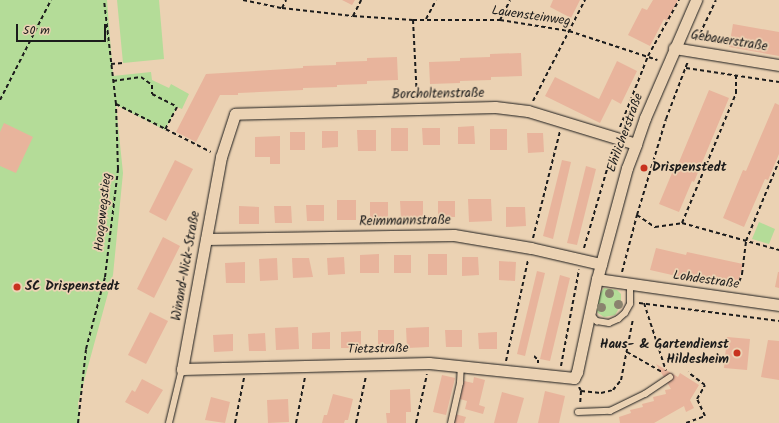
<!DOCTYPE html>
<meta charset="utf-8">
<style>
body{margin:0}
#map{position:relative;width:779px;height:423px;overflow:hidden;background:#ebd2b3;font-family:Kalam,sans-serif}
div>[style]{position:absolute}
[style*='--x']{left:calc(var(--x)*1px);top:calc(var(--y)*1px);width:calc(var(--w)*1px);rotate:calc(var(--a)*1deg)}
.green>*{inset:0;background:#b4dc98}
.building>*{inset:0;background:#e8b49c}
.path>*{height:2px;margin-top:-1px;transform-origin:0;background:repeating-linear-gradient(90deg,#1c1c1c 0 4px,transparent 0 7px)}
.roads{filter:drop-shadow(0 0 1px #1c1c1c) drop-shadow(0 0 1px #1c1c1c)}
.service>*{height:5.5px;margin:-2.75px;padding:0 2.75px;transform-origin:2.75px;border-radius:2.75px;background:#ebd2b3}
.minor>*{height:11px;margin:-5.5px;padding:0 5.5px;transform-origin:5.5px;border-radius:5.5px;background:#ebd2b3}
.trees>*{width:9px;height:9px;margin:-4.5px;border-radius:50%;background:#8a836e}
.dots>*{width:11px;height:11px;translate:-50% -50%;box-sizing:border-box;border:2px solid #ebd2b3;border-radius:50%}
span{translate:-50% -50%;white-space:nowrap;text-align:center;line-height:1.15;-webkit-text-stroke:3.5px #ebd2b3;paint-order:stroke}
.street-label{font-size:13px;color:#1c1c1c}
.poi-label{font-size:13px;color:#1c1c1c;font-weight:700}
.left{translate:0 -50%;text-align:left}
.right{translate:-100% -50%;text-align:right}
.scale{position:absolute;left:16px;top:24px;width:90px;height:18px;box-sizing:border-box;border:2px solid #1c1c1c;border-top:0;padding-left:5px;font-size:12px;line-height:14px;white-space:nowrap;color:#1c1c1c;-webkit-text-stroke:3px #ebd2b3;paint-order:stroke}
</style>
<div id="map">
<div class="green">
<div style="clip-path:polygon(0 0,107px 0,113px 76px,151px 72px,152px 80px,169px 88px,171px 84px,189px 94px,182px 109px,177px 107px,165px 130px,116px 105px,123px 173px,113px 275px,78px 403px,80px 423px,0 423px)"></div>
<div style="clip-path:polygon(117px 0,159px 0,164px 59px,123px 63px)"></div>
<div style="clip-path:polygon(759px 222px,775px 229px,769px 244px,752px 239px)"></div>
<div style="clip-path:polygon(604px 288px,617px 290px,621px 294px,621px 305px,615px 315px,604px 317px,598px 313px,596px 308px,598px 297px)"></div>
</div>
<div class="building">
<div style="clip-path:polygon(342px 0,355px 0,352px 5px)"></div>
<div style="clip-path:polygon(553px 0,580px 0,571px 18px,550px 7px)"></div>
<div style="clip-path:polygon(653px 0,678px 0,667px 21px,664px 19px,650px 46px,628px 35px,642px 8px,647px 10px)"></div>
<div style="clip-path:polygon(733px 24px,779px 32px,779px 56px,729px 47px)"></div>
<div style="clip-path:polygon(521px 53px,522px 76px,491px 77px,491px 80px,460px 81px,460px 83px,430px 84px,429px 62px,460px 61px,460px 58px,490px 57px,490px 54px)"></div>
<div style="clip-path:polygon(397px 57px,398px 80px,367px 81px,367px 84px,337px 85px,337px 87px,303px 88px,303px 90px,238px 93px,238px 95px,220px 95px,196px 142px,176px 132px,206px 74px,303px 68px,303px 66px,336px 65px,336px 62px,367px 61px,367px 58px)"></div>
<div style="clip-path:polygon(617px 61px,637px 71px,621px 104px,612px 99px,600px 123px,545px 96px,555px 77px,599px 99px)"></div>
<div style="clip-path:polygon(709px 90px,729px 98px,694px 182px,692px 181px,679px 212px,659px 204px,672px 173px,674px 174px)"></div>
<div style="clip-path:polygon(775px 103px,779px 105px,779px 154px,768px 180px,765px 179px,744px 227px,723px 218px,743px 170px,746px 171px)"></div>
<div style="clip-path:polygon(4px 123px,33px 137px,16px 173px,0 166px,0 132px)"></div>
<div style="clip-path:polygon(474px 126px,475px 144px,458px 144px,458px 127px)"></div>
<div style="clip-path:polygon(391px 128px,408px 128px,408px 151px,391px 151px)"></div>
<div style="clip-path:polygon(422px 128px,440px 128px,440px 145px,423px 145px)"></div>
<div style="clip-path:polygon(490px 129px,507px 129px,507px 150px,490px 150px)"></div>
<div style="clip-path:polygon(357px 130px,376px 130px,376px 151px,358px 151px)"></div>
<div style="clip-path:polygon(322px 131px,338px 131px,338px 147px,322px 148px)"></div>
<div style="clip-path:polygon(290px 132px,305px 132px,305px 150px,290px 150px)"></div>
<div style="clip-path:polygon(527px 133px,543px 133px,544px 152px,528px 153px)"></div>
<div style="clip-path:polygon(280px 136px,280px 164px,270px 164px,270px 157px,255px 157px,255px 137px)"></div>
<div style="clip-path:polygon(175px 160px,193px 169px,166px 221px,149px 212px)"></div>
<div style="clip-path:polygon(562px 160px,571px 162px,553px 239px,543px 236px)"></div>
<div style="clip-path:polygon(586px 166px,596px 169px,577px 245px,567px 243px)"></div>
<div style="clip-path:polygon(468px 199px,491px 199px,492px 221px,469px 222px)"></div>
<div style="clip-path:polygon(337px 200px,356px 200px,356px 220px,337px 220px)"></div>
<div style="clip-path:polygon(400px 201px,423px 201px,423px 218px,401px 218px)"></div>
<div style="clip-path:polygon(438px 201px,455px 201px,455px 217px,438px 217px)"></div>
<div style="clip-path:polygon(370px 202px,388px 202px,388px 219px,370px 219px)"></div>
<div style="clip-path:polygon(306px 205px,324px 205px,324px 221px,307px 221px)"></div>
<div style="clip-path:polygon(239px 206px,259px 207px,259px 224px,239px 224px)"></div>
<div style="clip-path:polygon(274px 206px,291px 206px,292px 223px,275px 223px)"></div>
<div style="clip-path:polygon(506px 207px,525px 207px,526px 226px,506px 227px)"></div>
<div style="clip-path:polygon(163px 237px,180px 246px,154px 298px,137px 289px)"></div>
<div style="clip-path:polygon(656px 248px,686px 255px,687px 252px,743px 264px,737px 286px,681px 274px,681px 277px,650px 270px)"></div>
<div style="clip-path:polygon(379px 254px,379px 273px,360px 273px,360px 255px)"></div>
<div style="clip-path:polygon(428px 254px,447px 254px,447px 275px,428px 275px)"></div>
<div style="clip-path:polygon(394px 255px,411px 255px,411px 273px,394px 273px)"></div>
<div style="clip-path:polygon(344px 257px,345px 274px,328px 275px,327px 258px)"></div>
<div style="clip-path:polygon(462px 257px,478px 257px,479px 275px,462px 276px)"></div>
<div style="clip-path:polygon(277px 258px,278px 280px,260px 281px,259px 259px)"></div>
<div style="clip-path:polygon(292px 258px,309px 258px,313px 277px,293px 278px)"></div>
<div style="clip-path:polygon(499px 261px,516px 262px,515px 281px,499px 280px)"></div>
<div style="clip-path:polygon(245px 262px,245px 283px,226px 283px,225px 263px)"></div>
<div style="clip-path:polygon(537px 271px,545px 273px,525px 356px,517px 354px)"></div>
<div style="clip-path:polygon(778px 272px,779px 272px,779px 288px,775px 287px)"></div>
<div style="clip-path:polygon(560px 275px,570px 278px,550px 361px,540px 359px)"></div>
<div style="clip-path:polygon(150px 312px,168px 321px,146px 364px,128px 355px)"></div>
<div style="clip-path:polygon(298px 327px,299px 349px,276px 350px,275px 328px)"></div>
<div style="clip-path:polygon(429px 327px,429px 347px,407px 348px,406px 328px)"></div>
<div style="clip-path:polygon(378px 330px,394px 330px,394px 348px,378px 348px)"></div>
<div style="clip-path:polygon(445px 330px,462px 330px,462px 347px,446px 347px)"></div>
<div style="clip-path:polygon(361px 331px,361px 348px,341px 348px,341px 332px)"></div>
<div style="clip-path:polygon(330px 332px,330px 349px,312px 349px,312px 333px)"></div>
<div style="clip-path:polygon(497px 332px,497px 349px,479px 349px,478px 333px)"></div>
<div style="clip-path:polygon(265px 333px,266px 351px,249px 351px,248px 334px)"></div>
<div style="clip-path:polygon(233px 334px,233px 351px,214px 352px,213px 335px)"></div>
<div style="clip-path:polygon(727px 337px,750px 339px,747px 370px,724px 368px)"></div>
<div style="clip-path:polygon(768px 340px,779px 341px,779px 380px,761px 377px)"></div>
<div style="clip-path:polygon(656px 364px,678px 377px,680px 373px,699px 385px,690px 400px,694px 408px,686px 412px,684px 406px,654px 423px,620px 423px,619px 417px,631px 413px,630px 410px,643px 407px,642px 404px,654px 401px,653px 397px,666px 394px,665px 390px,671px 389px)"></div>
<div style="clip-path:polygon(442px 375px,455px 378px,446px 415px,433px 412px)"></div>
<div style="clip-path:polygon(474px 377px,485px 380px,479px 405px,485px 407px,483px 414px,465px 409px,467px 401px,460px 399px,464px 381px,473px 383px)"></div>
<div style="clip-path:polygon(142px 379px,163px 390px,148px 414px,125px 402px,132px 390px,135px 392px)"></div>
<div style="clip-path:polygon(410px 389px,411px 412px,406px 412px,406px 423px,387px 423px,386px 413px,390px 413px,390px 390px)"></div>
<div style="clip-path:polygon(545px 391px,565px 396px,559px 423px,538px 423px)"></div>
<div style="clip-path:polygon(502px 392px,524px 398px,517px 423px,494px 423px)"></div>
<div style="clip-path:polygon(333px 394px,353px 399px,348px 420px,345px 420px,344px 423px,322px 423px,324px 415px,327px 415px)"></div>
<div style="clip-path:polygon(211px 397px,230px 402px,225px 423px,205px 420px)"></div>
<div style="clip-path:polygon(288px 399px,289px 422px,268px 423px,267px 400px)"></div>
<div style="clip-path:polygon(455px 414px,466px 417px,464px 423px,453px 423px)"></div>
</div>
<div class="path">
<div style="--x:243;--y:0;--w:40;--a:12"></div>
<div style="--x:282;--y:8;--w:71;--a:6.4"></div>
<div style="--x:353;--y:16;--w:60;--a:3.8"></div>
<div style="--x:413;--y:20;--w:87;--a:0"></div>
<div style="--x:500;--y:20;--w:70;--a:9.1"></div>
<div style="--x:569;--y:31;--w:93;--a:18.2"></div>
<div style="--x:282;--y:8;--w:9;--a:-63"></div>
<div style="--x:353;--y:16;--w:18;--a:-63"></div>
<div style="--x:426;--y:19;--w:21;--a:-62"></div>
<div style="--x:413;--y:20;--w:78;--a:87.1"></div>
<div style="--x:500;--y:20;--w:22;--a:-63"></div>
<div style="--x:697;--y:40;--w:44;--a:-64.6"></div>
<div style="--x:111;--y:64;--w:12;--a:-5"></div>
<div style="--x:686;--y:68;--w:94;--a:8.6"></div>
<div style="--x:113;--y:81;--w:28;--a:-8"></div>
<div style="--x:141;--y:77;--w:14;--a:36"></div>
<div style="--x:152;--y:85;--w:9;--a:90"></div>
<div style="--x:152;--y:94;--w:28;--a:27"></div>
<div style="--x:177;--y:107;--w:26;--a:118"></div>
<div style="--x:0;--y:100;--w:112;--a:-63"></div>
<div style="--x:533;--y:101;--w:114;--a:-62.8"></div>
<div style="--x:116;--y:104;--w:106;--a:26.8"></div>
<div style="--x:620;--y:127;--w:76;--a:-68.5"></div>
<div style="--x:648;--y:56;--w:64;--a:-61"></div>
<div style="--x:637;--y:215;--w:22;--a:34"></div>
<div style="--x:655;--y:227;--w:27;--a:-8"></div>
<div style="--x:682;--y:223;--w:101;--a:15.6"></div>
<div style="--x:682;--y:223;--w:141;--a:-67.4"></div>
<div style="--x:736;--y:93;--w:17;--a:-90"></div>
<div style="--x:533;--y:238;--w:110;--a:-75.8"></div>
<div style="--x:584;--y:248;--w:103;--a:-73.7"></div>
<div style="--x:622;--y:272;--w:59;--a:-75.3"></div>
<div style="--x:637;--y:215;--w:100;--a:-73.2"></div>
<div style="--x:666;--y:119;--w:62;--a:-69.2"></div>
<div style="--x:737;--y:288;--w:15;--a:-70"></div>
<div style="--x:742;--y:274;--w:33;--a:-83"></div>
<div style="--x:746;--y:241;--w:87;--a:-67.6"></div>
<div style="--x:639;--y:303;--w:141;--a:7.3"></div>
<div style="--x:644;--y:303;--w:71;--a:72.1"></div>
<div style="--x:627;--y:352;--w:40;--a:29.7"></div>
<div style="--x:534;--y:356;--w:6;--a:45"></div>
<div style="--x:538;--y:360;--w:3;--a:90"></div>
<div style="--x:506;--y:361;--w:103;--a:-77.7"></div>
<div style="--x:561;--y:366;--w:98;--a:-79.4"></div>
<div style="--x:579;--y:387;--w:4;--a:63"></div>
<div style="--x:581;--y:391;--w:13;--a:94"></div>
<div style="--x:581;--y:391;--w:20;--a:6"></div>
<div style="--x:601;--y:393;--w:12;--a:-14"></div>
<div style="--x:613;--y:390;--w:13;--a:-51"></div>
<div style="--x:621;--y:380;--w:62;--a:-78.9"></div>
<div style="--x:78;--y:423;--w:74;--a:-83.8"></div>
<div style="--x:86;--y:349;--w:74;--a:-75.2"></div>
<div style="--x:105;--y:277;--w:109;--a:-83.1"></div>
<div style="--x:118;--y:169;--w:65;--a:-91.8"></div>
<div style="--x:116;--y:104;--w:105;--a:-96.6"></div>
<div style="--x:235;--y:423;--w:46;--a:-78.7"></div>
<div style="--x:296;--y:423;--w:47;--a:-78.9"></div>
<div style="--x:356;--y:423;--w:48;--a:-78"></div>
<div style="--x:416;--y:423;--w:50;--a:-77.3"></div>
<div style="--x:686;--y:423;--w:20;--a:-20"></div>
<div style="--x:705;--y:416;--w:19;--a:-115"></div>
<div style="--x:697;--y:399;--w:16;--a:-60"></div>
<div style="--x:705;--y:385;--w:21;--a:-143"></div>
</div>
<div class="roads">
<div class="service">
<div style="--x:590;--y:313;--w:11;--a:49"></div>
<div style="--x:597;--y:321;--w:12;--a:9"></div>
<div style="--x:609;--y:323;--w:10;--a:-24"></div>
<div style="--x:618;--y:319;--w:9;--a:-41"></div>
<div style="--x:625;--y:313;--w:10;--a:-61"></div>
<div style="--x:630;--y:304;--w:20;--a:-90"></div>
<div style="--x:578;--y:412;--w:32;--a:-2"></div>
<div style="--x:610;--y:411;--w:39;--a:-26"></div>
<div style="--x:645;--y:394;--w:30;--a:-34"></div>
<div style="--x:169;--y:423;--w:56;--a:-76.5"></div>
<div style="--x:451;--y:423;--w:41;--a:-77.3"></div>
<div style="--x:460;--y:383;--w:17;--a:-87"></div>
</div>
<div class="minor">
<div style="--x:674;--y:48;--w:106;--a:9.2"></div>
<div style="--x:636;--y:144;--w:113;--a:-163"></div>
<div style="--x:528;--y:111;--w:33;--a:-173"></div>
<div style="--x:495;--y:107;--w:260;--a:178.5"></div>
<div style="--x:235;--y:114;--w:45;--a:108"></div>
<div style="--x:221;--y:157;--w:216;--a:100.4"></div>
<div style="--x:182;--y:369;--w:247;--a:-1.4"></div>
<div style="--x:429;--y:363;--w:146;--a:5.9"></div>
<div style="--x:574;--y:378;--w:7;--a:-63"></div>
<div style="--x:577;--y:372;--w:95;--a:-77.9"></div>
<div style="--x:597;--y:279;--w:115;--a:-74.9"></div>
<div style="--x:627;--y:168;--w:26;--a:-69"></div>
<div style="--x:636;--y:144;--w:28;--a:-71"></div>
<div style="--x:645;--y:118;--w:129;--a:-66.6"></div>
<div style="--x:206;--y:239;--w:248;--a:-0.9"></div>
<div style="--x:454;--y:235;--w:78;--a:9.6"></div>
<div style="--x:531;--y:248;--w:72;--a:12.9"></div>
<div style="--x:597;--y:279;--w:184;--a:8.1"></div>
</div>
</div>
<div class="trees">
<div style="left:609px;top:293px"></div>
<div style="left:618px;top:304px"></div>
<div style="left:601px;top:307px"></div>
</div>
<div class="dots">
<div style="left:644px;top:168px;background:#c8321e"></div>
<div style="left:17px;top:287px;background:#c8321e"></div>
<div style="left:737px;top:353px;background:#c8321e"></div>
</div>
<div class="street-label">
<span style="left:531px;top:17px;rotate:8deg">Lauensteinweg</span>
<span style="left:729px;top:42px;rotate:9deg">Gebauerstraße</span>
<span style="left:438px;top:95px;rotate:-1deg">Borcholtenstraße</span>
<span style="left:626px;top:133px;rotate:-70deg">Ehrlicherstraße</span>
<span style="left:104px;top:212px;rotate:-84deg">Hoogewegstieg</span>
<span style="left:405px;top:222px;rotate:-1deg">Reimmannstraße</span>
<span style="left:187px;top:266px;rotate:-80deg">Winand-Nick-Straße</span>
<span style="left:706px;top:281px;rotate:8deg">Lohdestraße</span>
<span style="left:378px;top:350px;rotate:-1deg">Tietzstraße</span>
</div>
<div class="poi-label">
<span class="left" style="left:652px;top:168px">Drispenstedt</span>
<span class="left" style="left:25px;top:287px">SC Drispenstedt</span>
<span class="right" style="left:729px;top:353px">Haus- &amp; Gartendienst<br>Hildesheim</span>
</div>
<div class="scale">50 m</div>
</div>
